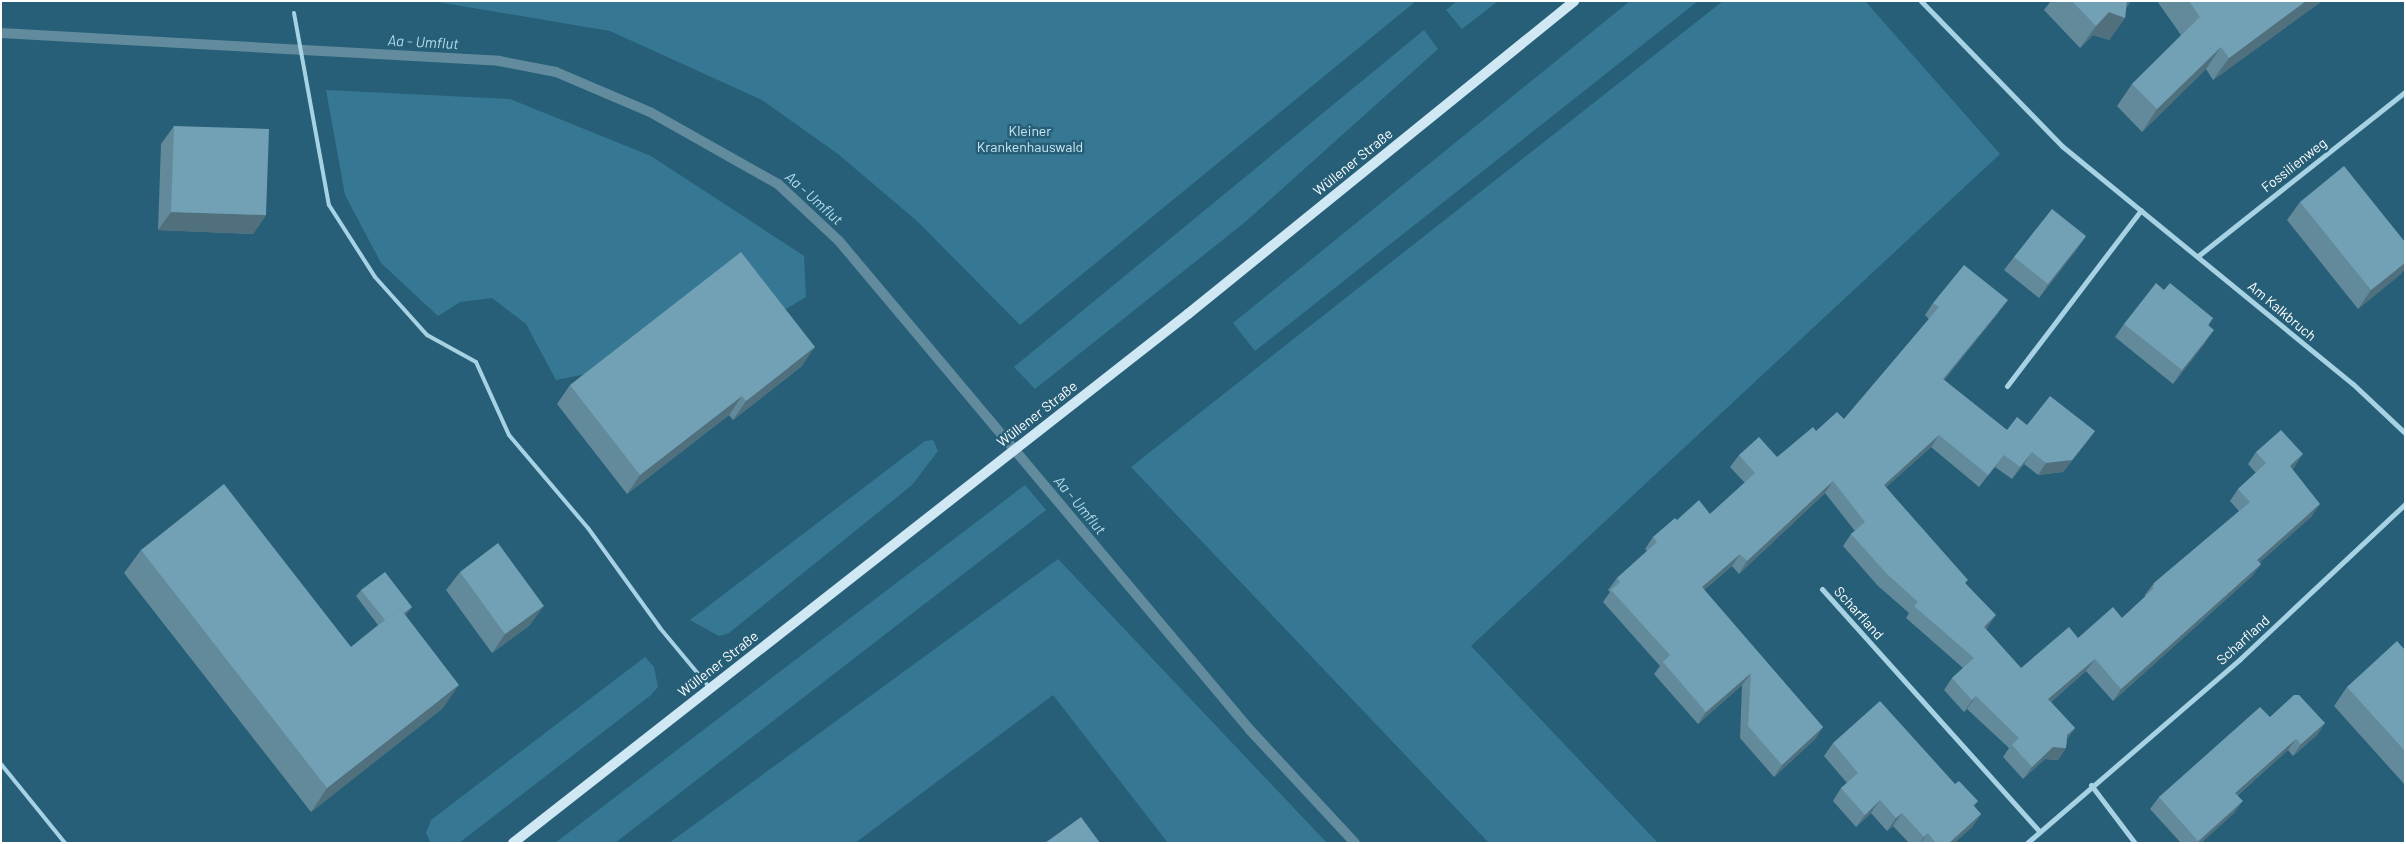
<!DOCTYPE html>
<meta charset="utf-8">
<style>
body{margin:0}
#map{position:relative;width:2406px;height:844px;overflow:hidden;background:#265f77;font-family:Barlow,sans-serif}
div>[style]{position:absolute}
[style*='--x']{left:calc(var(--x)*1px);top:calc(var(--y)*1px);width:calc(var(--w)*1px);rotate:calc(var(--a)*1deg)}
.green>*{inset:0;background:#367893}
.stream>*{height:10px;margin:-5px;padding:0 5px;transform-origin:5px;border-radius:5px;background:#628c9e}
.lane>*{height:4px;margin:-2px;padding:0 2px;transform-origin:2px;border-radius:2px;background:#a7d2e3}
.street>*{height:5px;margin:-2.5px;padding:0 2.5px;transform-origin:2.5px;border-radius:2.5px;background:#a7d2e3}
.secondary>*{height:10px;margin:-5px;padding:0 5px;transform-origin:5px;border-radius:5px;background:#d0e8f3}
.wall>*{inset:0;background:#628a9b}
.shaded-wall>*{inset:0;background:#50707e}
.building>*{inset:0;background:#72a0b4}
span{translate:-50% -50%;white-space:nowrap;text-align:center;line-height:1.15;-webkit-text-stroke:5px #265f77;paint-order:stroke}
.park-label{font-size:14px;color:#c9e7f2}
.street-label{font-size:14px;color:#fff}
.water-label{font-size:15px;color:#b2dbeb;font-style:italic}
.frame{position:absolute;inset:0;border:2px solid #fff;pointer-events:none}
</style>
<div id="map">
<div class="green">
<div style="clip-path:polygon(432px 1px,1416px 1px,1020px 325px,917px 221px,838px 154px,762px 100px,610px 31px)"></div>
<div style="clip-path:polygon(1457px 1px,1498px 1px,1462px 29px,1446px 10px)"></div>
<div style="clip-path:polygon(1630px 1px,1698px 1px,1255px 351px,1233px 323px)"></div>
<div style="clip-path:polygon(1723px 1px,1865px 1px,2000px 154px,1471px 646px,1658px 843px,1489px 843px,1131px 467px)"></div>
<div style="clip-path:polygon(1424px 30px,1438px 49px,1244px 223px,1035px 389px,1014px 367px)"></div>
<div style="clip-path:polygon(326px 90px,510px 99px,651px 156px,804px 256px,806px 297px,786px 309px,755px 296px,586px 374px,556px 380px,526px 324px,492px 298px,460px 302px,438px 316px,381px 263px,345px 195px)"></div>
<div style="clip-path:polygon(933px 440px,938px 451px,912px 485px,729px 633px,719px 636px,690px 620px,925px 441px)"></div>
<div style="clip-path:polygon(1025px 485px,1046px 510px,615px 843px,555px 843px)"></div>
<div style="clip-path:polygon(1058px 559px,1327px 843px,1168px 843px,1053px 695px,855px 843px,669px 843px)"></div>
<div style="clip-path:polygon(645px 657px,654px 667px,658px 687px,651px 695px,459px 843px,431px 843px,426px 833px,431px 820px)"></div>
</div>
<div class="stream">
<div style="--x:1;--y:33;--w:499;--a:3.2"></div>
<div style="--x:499;--y:61;--w:58;--a:10.9"></div>
<div style="--x:556;--y:72;--w:102;--a:23.1"></div>
<div style="--x:650;--y:112;--w:147;--a:29.4"></div>
<div style="--x:778;--y:184;--w:83;--a:43.1"></div>
<div style="--x:839;--y:241;--w:639;--a:49.95"></div>
<div style="--x:1250;--y:730;--w:154;--a:47.1"></div>
</div>
<div class="lane">
<div style="--x:294;--y:13;--w:195;--a:79.7"></div>
<div style="--x:329;--y:205;--w:85;--a:57.4"></div>
<div style="--x:375;--y:277;--w:78;--a:48.1"></div>
<div style="--x:427;--y:335;--w:56;--a:28.9"></div>
<div style="--x:476;--y:362;--w:80;--a:65.7"></div>
<div style="--x:509;--y:435;--w:122;--a:49.7"></div>
<div style="--x:588;--y:528;--w:123;--a:54.2"></div>
<div style="--x:660;--y:628;--w:78;--a:50.2"></div>
<div style="--x:1;--y:764;--w:102;--a:51"></div>
</div>
<div class="street">
<div style="--x:1921;--y:1;--w:202;--a:45.8"></div>
<div style="--x:2062;--y:146;--w:376;--a:39.3"></div>
<div style="--x:2353;--y:384;--w:71;--a:43.3"></div>
<div style="--x:2198;--y:256;--w:264;--a:-38.4"></div>
<div style="--x:2007;--y:386;--w:221;--a:-52.7"></div>
<div style="--x:1822;--y:589;--w:325;--a:48.1"></div>
<div style="--x:2091;--y:785;--w:73;--a:52.8"></div>
<div style="--x:2027;--y:843;--w:281;--a:-40.8"></div>
<div style="--x:2240;--y:659;--w:226;--a:-43.2"></div>
</div>
<div class="secondary">
<div style="--x:513;--y:843;--w:858;--a:-38.09"></div>
<div style="--x:1188;--y:314;--w:497;--a:-39"></div>
</div>
<div class="wall">
<div style="clip-path:polygon(2049px 1px,2131px 1px,2126px 8px,2125px 18px,2109px 40px,2093px 35px,2080px 48px,2044px 10px,2050px 2px)"></div>
<div style="clip-path:polygon(2157px 1px,2322px 1px,2213px 80px,2206px 69px,2142px 132px,2117px 106px,2132px 84px,2181px 35px)"></div>
<div style="clip-path:polygon(174px 126px,266px 215px,253px 234px,158px 230px,161px 144px)"></div>
<div style="clip-path:polygon(2300px 202px,2402px 273px,2358px 309px,2287px 220px)"></div>
<div style="clip-path:polygon(2086px 236px,2077px 249px,2039px 298px,2004px 270px,2014px 257px)"></div>
<div style="clip-path:polygon(2164px 290px,2213px 318px,2208px 326px,2205px 343px,2173px 384px,2115px 337px,2124px 324px)"></div>
<div style="clip-path:polygon(1933px 303px,1999px 312px,1944px 380px,2007px 430px,2027px 425px,2095px 431px,2086px 443px,2063px 472px,2038px 475px,2024px 464px,2012px 479px,1995px 467px,1979px 487px,1931px 447px,1886px 487px,1966px 584px,1988px 627px,1986px 629px,2021px 668px,2078px 638px,2122px 618px,2145px 597px,2145px 595px,2154px 583px,2239px 511px,2230px 501px,2238px 489px,2256px 473px,2248px 464px,2256px 452px,2295px 466px,2292px 469px,2312px 516px,2259px 563px,2261px 564px,2252px 576px,2113px 701px,2086px 671px,2051px 702px,2075px 728px,2067px 739px,2066px 748px,2058px 760px,2045px 759px,2023px 779px,2003px 757px,2009px 748px,1967px 709px,1964px 712px,1944px 690px,1952px 678px,1963px 668px,1906px 618px,1909px 613px,1878px 586px,1843px 546px,1851px 534px,1855px 531px,1825px 493px,1739px 574px,1732px 566px,1704px 590px,1823px 727px,1815px 739px,1774px 777px,1740px 738px,1742px 685px,1698px 724px,1654px 674px,1660px 666px,1603px 602px,1610px 592px,1608px 590px,1617px 578px,1647px 551px,1645px 549px,1653px 537px,1677px 520px,1710px 514px,1745px 483px,1730px 467px,1739px 455px,1777px 457px,1844px 419px,1929px 319px,1925px 315px)"></div>
<div style="clip-path:polygon(802px 366px,733px 420px,729px 415px,627px 494px,557px 404px,570px 385px)"></div>
<div style="clip-path:polygon(141px 550px,351px 647px,378px 625px,356px 596px,361px 590px,412px 607px,405px 615px,443px 708px,311px 812px,124px 573px)"></div>
<div style="clip-path:polygon(460px 572px,530px 625px,492px 653px,446px 590px)"></div>
<div style="clip-path:polygon(2405px 650px,2405px 785px,2334px 706px,2347px 687px)"></div>
<div style="clip-path:polygon(2270px 717px,2325px 723px,2317px 735px,2293px 756px,2288px 750px,2238px 795px,2235px 812px,2201px 843px,2181px 843px,2150px 809px,2159px 797px)"></div>
<div style="clip-path:polygon(1833px 743px,1978px 801px,1974px 806px,1981px 814px,1972px 827px,1954px 843px,1909px 843px,1893px 826px,1887px 831px,1871px 813px,1856px 827px,1833px 801px,1841px 788px,1847px 783px,1824px 756px)"></div>
</div>
<div class="shaded-wall">
<div style="clip-path:polygon(2126px 1px,2131px 1px,2126px 8px,2125px 18px,2109px 40px,2093px 35px,2080px 48px,2096px 26px,2109px 12px)"></div>
<div style="clip-path:polygon(2306px 1px,2322px 1px,2213px 80px,2229px 58px)"></div>
<div style="clip-path:polygon(2221px 47px,2206px 69px,2142px 132px,2157px 109px)"></div>
<div style="clip-path:polygon(171px 212px,266px 215px,253px 234px,158px 230px)"></div>
<div style="clip-path:polygon(2086px 236px,2077px 249px,2039px 298px,2048px 284px)"></div>
<div style="clip-path:polygon(2405px 263px,2405px 269px,2402px 273px,2358px 309px,2371px 290px)"></div>
<div style="clip-path:polygon(2008px 300px,1999px 312px,1934px 391px,1943px 379px)"></div>
<div style="clip-path:polygon(2214px 330px,2205px 343px,2173px 384px,2182px 370px)"></div>
<div style="clip-path:polygon(815px 347px,802px 366px,733px 420px,746px 401px)"></div>
<div style="clip-path:polygon(742px 396px,729px 415px,627px 494px,640px 475px)"></div>
<div style="clip-path:polygon(2095px 431px,2086px 443px,2063px 472px,2038px 475px,2046px 463px)"></div>
<div style="clip-path:polygon(1939px 435px,1931px 447px,1875px 497px,1884px 485px)"></div>
<div style="clip-path:polygon(2032px 452px,2024px 464px,2012px 479px,2020px 467px)"></div>
<div style="clip-path:polygon(2303px 454px,2295px 466px,2282px 478px,2290px 466px)"></div>
<div style="clip-path:polygon(2004px 455px,1995px 467px,1979px 487px,1988px 475px)"></div>
<div style="clip-path:polygon(1833px 481px,1825px 493px,1739px 574px,1747px 561px)"></div>
<div style="clip-path:polygon(2320px 504px,2312px 516px,2249px 572px,2257px 560px)"></div>
<div style="clip-path:polygon(1740px 554px,1732px 566px,1693px 599px,1702px 587px)"></div>
<div style="clip-path:polygon(2261px 564px,2252px 576px,2113px 701px,2121px 689px)"></div>
<div style="clip-path:polygon(544px 606px,530px 625px,492px 653px,505px 634px)"></div>
<div style="clip-path:polygon(412px 607px,407px 614px,383px 632px,388px 625px)"></div>
<div style="clip-path:polygon(1996px 615px,1988px 627px,1975px 639px,1984px 627px)"></div>
<div style="clip-path:polygon(2095px 659px,2086px 671px,2040px 711px,2048px 699px)"></div>
<div style="clip-path:polygon(1751px 673px,1742px 685px,1698px 724px,1706px 712px)"></div>
<div style="clip-path:polygon(459px 685px,443px 708px,311px 812px,327px 788px)"></div>
<div style="clip-path:polygon(1976px 696px,1967px 709px,1964px 712px,1972px 700px)"></div>
<div style="clip-path:polygon(2325px 723px,2317px 735px,2293px 756px,2301px 744px)"></div>
<div style="clip-path:polygon(1823px 727px,1815px 739px,1774px 777px,1782px 765px)"></div>
<div style="clip-path:polygon(2075px 728px,2066px 740px,2067px 735px)"></div>
<div style="clip-path:polygon(2296px 739px,2288px 750px,2227px 804px,2235px 793px)"></div>
<div style="clip-path:polygon(2053px 747px,2066px 748px,2058px 760px,2045px 759px,2023px 779px,2032px 767px)"></div>
<div style="clip-path:polygon(1880px 800px,1871px 813px,1856px 827px,1865px 815px)"></div>
<div style="clip-path:polygon(2243px 801px,2235px 812px,2201px 843px,2197px 843px)"></div>
<div style="clip-path:polygon(1902px 813px,1893px 826px,1887px 831px,1896px 818px)"></div>
<div style="clip-path:polygon(1981px 814px,1972px 827px,1954px 843px,1949px 843px)"></div>
<div style="clip-path:polygon(1928px 833px,1921px 843px,1920px 843px,1924px 837px)"></div>
</div>
<div class="building">
<div style="clip-path:polygon(2072px 1px,2127px 1px,2125px 18px,2109px 12px,2096px 26px)"></div>
<div style="clip-path:polygon(2189px 1px,2306px 1px,2229px 58px,2221px 47px,2157px 109px,2132px 84px,2200px 17px)"></div>
<div style="clip-path:polygon(174px 126px,269px 129px,266px 215px,171px 212px)"></div>
<div style="clip-path:polygon(2344px 166px,2405px 242px,2405px 263px,2371px 290px,2300px 202px)"></div>
<div style="clip-path:polygon(2052px 209px,2086px 236px,2048px 284px,2014px 257px)"></div>
<div style="clip-path:polygon(741px 252px,815px 347px,746px 401px,742px 396px,640px 475px,570px 385px)"></div>
<div style="clip-path:polygon(1964px 265px,2008px 300px,1943px 379px,2007px 430px,2017px 417px,2027px 425px,2050px 396px,2095px 431px,2072px 460px,2046px 463px,2032px 452px,2020px 467px,2004px 455px,1988px 475px,1939px 435px,1884px 485px,1968px 580px,1965px 583px,1996px 615px,1984px 627px,2021px 668px,2069px 627px,2078px 638px,2113px 607px,2122px 618px,2153px 589px,2154px 583px,2250px 502px,2238px 489px,2266px 463px,2256px 452px,2281px 430px,2303px 454px,2290px 466px,2320px 504px,2257px 560px,2261px 564px,2121px 689px,2095px 659px,2048px 699px,2075px 728px,2067px 735px,2066px 748px,2053px 747px,2032px 767px,2012px 745px,2019px 738px,1976px 696px,1972px 700px,1952px 678px,1974px 658px,1914px 606px,1918px 602px,1887px 574px,1851px 534px,1865px 522px,1833px 481px,1747px 561px,1740px 554px,1702px 587px,1823px 727px,1782px 765px,1748px 726px,1751px 673px,1706px 712px,1663px 662px,1670px 655px,1611px 590px,1620px 582px,1617px 578px,1657px 542px,1653px 537px,1675px 518px,1677px 520px,1699px 500px,1710px 514px,1755px 473px,1739px 455px,1759px 437px,1777px 457px,1813px 427px,1816px 431px,1837px 412px,1844px 419px,1939px 307px,1933px 303px)"></div>
<div style="clip-path:polygon(2156px 283px,2164px 290px,2170px 283px,2213px 318px,2208px 325px,2214px 330px,2182px 370px,2124px 324px)"></div>
<div style="clip-path:polygon(224px 484px,351px 647px,400px 608px,459px 685px,327px 788px,141px 550px)"></div>
<div style="clip-path:polygon(498px 543px,544px 606px,505px 634px,460px 572px)"></div>
<div style="clip-path:polygon(385px 572px,412px 607px,404px 613px,400px 608px,385px 620px,361px 590px)"></div>
<div style="clip-path:polygon(2397px 641px,2405px 650px,2405px 751px,2347px 687px)"></div>
<div style="clip-path:polygon(2294px 695px,2299px 695px,2325px 723px,2301px 744px,2296px 739px,2235px 793px,2243px 801px,2198px 841px,2159px 797px,2260px 707px,2270px 717px)"></div>
<div style="clip-path:polygon(1880px 701px,1955px 784px,1959px 781px,1978px 801px,1973px 805px,1981px 814px,1949px 843px,1936px 843px,1928px 833px,1924px 837px,1902px 813px,1896px 818px,1880px 800px,1865px 815px,1841px 788px,1858px 773px,1833px 743px)"></div>
<div style="clip-path:polygon(1081px 817px,1100px 843px,1045px 843px)"></div>
</div>
<div class="park-label">
<span style="left:1030px;top:139px">Kleiner<br>Krankenhauswald</span>
</div>
<div class="street-label">
<span style="left:1353px;top:162px;rotate:-39deg">Wüllener Straße</span>
<span style="left:2294px;top:165px;rotate:-38deg">Fossilienweg</span>
<span style="left:2282px;top:311px;rotate:40deg">Am Kalkbruch</span>
<span style="left:1037px;top:414px;rotate:-38deg">Wüllener Straße</span>
<span style="left:1859px;top:613px;rotate:48deg">Scharfland</span>
<span style="left:2243px;top:640px;rotate:-42deg">Scharfland</span>
<span style="left:718px;top:664px;rotate:-38deg">Wüllener Straße</span>
</div>
<div class="water-label">
<span style="left:423px;top:42px;rotate:3deg">Aa - Umflut</span>
<span style="left:814px;top:198px;rotate:42deg">Aa - Umflut</span>
<span style="left:1080px;top:505px;rotate:50deg">Aa - Umflut</span>
</div>
<div class="frame"></div>
</div>
